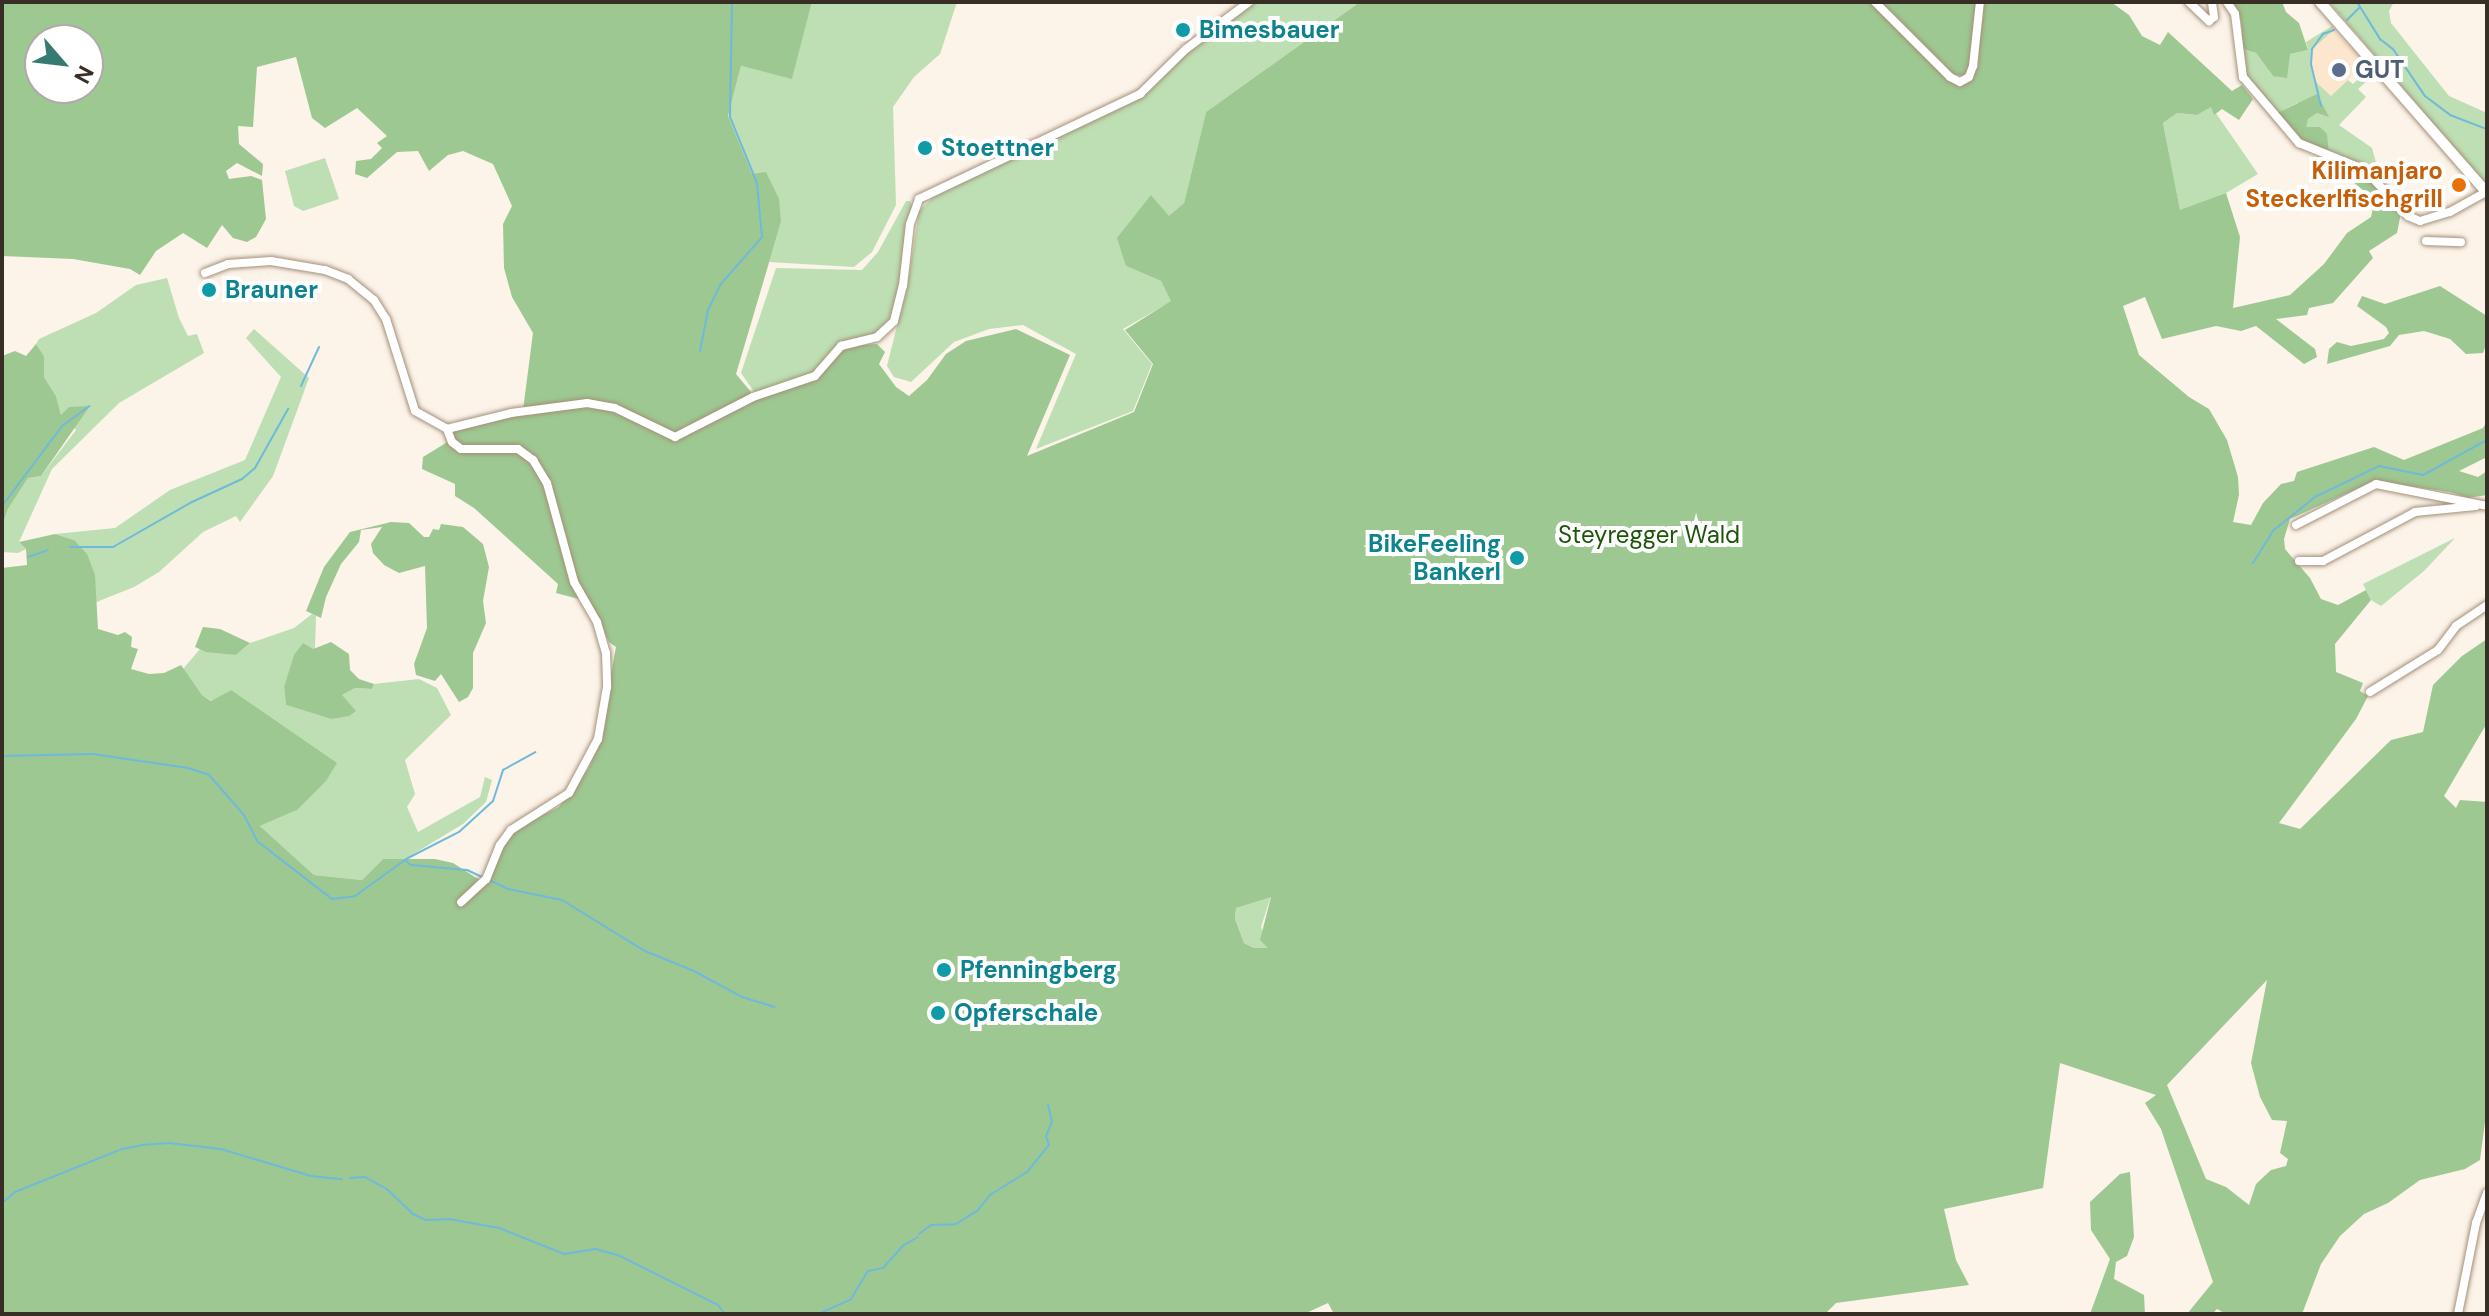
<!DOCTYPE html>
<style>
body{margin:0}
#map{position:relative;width:2489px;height:1316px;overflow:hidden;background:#fcf3e9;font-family:"DM Sans",sans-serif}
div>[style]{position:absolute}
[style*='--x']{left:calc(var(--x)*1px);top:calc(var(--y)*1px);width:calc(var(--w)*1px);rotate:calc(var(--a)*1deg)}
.built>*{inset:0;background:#fce6cd}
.green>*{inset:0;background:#bddfb3}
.forest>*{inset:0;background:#9dc892}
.stream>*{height:2px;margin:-1px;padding:0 1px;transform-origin:1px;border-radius:1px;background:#6fbada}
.roads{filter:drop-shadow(0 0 2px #a49079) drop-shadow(0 0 2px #a49079)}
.minor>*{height:8px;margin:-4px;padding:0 4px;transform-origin:4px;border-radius:4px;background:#fff}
.major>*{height:10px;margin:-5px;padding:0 5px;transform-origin:5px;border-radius:5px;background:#fff}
.dots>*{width:22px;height:22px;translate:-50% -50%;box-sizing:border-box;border:4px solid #fff;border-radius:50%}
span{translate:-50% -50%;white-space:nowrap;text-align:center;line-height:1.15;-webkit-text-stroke:8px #fff;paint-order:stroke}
.culture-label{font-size:24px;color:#0d838f;font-weight:700}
.left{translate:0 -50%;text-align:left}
.right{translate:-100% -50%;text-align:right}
.service-label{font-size:24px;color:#4e5e75;font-weight:700}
.food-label{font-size:24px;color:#c56008;font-weight:700}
.park-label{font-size:24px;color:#1d5408}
.frame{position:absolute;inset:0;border:4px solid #372e25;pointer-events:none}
.north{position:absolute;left:24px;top:24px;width:80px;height:80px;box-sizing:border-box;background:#fff;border:2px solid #afaba8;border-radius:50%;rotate:118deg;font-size:22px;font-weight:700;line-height:32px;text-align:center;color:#372e25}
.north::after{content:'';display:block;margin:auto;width:28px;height:36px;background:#357b71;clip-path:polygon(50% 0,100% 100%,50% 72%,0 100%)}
</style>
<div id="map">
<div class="built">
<div style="clip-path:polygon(2334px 30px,2366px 63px,2331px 96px,2317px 83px,2311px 59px,2314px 46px)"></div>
</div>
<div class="green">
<div style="clip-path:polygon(812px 2px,957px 2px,940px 54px,914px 77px,893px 107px,896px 205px,872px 252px,854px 267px,769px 262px,781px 222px,752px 174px,728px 116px,741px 66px,792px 78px)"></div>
<div style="clip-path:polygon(1244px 2px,1360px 2px,1206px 112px,1184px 203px,1169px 217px,1151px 195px,1126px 266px,1161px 281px,1172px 301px,1123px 329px,1152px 364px,1133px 411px,1036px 449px,1076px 354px,1023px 325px,989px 329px,954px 342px,911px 382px,894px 377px,887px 366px,908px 282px,919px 211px,932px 198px,1133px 96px,1187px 45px)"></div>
<div style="clip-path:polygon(2329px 2px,2394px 2px,2389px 11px,2391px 23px,2449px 96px,2487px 113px,2487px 186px)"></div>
<div style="clip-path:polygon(2332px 26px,2334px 30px,2312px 49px,2312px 72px,2317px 83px,2331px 96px,2348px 80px,2353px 84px,2368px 70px,2376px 73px,2358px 89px,2366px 97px,2339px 125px,2372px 148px,2381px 181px,2359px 163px,2329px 155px,2305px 127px,2308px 119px,2317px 113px,2328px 116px,2297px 103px,2275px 114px,2244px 71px,2243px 49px,2256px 53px,2273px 76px,2290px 54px,2308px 50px,2306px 42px)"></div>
<div style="clip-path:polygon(2211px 106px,2258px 174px,2226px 193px,2180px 211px,2163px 123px,2177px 113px,2197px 115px)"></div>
<div style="clip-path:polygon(325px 158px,339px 199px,303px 211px,294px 206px,285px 171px)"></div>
<div style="clip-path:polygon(906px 201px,910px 201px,913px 208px,892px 321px,880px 334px,846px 341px,813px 376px,755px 393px,741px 373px,776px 268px,862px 270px,878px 252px)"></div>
<div style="clip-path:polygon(167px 278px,179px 318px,188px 336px,197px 334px,204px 353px,119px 403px,52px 469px,19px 542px,26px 549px,18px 553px,2px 552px,2px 526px,8px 509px,28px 478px,41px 476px,76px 430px,61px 415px,56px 396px,44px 377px,44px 356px,36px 344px,39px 339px,96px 313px,136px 285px)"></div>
<div style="clip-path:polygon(254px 329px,309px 378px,273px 476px,240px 522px,236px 516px,203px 532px,159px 572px,134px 587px,94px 603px,74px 540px,55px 534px,115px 528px,170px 490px,245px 460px,281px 377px,246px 338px)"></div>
<div style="clip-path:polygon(2455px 538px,2424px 571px,2381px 606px,2371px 600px,2363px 584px)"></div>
<div style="clip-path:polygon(312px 614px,316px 616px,315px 648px,288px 676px,284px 687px,286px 705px,331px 719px,342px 695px,355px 688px,372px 689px,374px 684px,419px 679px,437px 688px,451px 715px,405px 760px,415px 794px,407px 807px,418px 832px,480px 797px,485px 777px,492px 780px,486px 802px,463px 824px,405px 859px,383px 859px,362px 880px,314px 875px,260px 826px,297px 810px,231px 690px,212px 701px,202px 695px,183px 669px,200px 649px,236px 655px,250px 643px,294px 628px)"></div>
<div style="clip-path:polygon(1271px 896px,1261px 927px,1269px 948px,1254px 948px,1244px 943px,1235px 919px,1236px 908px)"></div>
</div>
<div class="forest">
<div style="clip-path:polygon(evenodd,2px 2px,812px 2px,792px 79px,741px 66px,728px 116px,752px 174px,766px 172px,779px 199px,781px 222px,736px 374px,756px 398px,818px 377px,846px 346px,877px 344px,885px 352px,879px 364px,896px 387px,909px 396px,927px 380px,946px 354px,966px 341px,1016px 329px,1070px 355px,1027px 456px,1134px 412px,1153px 364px,1125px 330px,1171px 301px,1161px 281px,1126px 266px,1117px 238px,1151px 195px,1169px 216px,1184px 203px,1206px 112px,1360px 2px,1872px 2px,1953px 83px,1965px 84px,1978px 67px,1982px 2px,2111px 2px,2129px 15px,2142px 36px,2160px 45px,2168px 32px,2232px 91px,2242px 85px,2253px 99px,2239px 120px,2222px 109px,2214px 115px,2211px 107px,2197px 115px,2177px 113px,2163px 123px,2180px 210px,2226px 193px,2240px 237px,2233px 308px,2290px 295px,2324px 264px,2347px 233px,2371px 217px,2373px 208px,2369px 195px,2342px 173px,2313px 169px,2317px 156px,2354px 167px,2367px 176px,2401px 213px,2397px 233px,2369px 251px,2373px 258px,2333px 303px,2309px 308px,2307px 315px,2276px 319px,2315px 349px,2317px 357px,2304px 364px,2256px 326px,2241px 331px,2216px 326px,2162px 339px,2145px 297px,2123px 306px,2139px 355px,2189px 397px,2209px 409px,2227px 440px,2238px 477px,2239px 495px,2233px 522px,2251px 525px,2263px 503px,2281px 484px,2294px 481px,2297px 472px,2374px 447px,2404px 460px,2483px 428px,2487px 421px,2487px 457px,2459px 471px,2478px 477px,2487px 471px,2487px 495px,2468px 498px,2450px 492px,2374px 481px,2290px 519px,2284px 539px,2285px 549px,2310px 578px,2321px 599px,2338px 605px,2366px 590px,2371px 600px,2335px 644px,2336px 672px,2363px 683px,2360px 691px,2368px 696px,2356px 719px,2279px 823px,2300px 829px,2391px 740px,2423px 732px,2433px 685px,2462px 656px,2487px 639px,2487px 723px,2444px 796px,2456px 808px,2460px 800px,2487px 802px,2487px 1107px,2480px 1160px,2465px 1169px,2420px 1180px,2388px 1203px,2364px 1214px,2340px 1236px,2321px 1264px,2302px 1314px,2226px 1314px,2217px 1309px,2212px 1314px,2187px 1314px,2213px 1282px,2161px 1129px,2145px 1103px,2156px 1095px,2060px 1063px,2043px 1188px,1944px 1209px,1956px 1260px,1969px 1285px,1836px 1303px,1825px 1314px,1334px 1314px,1328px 1303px,1304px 1314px,2px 1314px,2px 568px,27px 565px,26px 549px,19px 542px,55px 534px,74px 540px,87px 554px,95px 575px,98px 629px,118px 635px,125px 632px,132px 637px,131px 647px,138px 649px,131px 669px,149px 674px,164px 673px,181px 665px,202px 695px,211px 701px,231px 690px,337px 763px,326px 781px,297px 810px,260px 826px,314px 875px,362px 880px,383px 859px,435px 859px,453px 863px,486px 884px,498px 854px,514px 830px,559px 807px,588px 769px,597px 749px,616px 647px,609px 642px,590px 602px,556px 593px,558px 584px,474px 508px,455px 496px,455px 484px,422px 469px,423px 457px,449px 441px,454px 429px,523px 410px,533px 333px,512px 297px,504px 268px,503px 224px,512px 206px,493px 164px,463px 151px,448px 155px,429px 171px,418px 151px,397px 152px,367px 178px,355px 174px,356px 161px,371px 159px,382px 148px,377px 143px,387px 136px,357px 108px,325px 128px,312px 118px,296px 57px,257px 67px,253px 127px,238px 126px,239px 144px,263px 164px,262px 176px,237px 163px,226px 171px,229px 179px,251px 176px,262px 180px,266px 219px,256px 237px,247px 242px,233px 238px,222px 225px,207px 248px,183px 233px,156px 251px,140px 275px,130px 269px,73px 259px,2px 256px,2px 2px,40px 40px,88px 40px,88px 88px,40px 88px,40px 40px,2px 2px,1271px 897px,1260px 940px,1268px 948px,1254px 948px,1244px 943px,1235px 919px,1236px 908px,1271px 897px,2px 2px,2267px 980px,2251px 1063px,2260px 1097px,2272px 1120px,2287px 1121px,2280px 1153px,2288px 1159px,2286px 1166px,2271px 1170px,2256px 1184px,2249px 1205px,2226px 1187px,2206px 1179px,2167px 1085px,2267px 980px)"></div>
<div style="clip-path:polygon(1877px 2px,1977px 2px,1971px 62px,1964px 76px,1950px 74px)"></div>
<div style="clip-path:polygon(2230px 2px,2282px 2px,2286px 12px,2299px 23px,2308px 50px,2290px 54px,2287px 78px,2273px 76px,2256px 53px,2243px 49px,2241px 21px)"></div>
<div style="clip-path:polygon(2317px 94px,2329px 117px,2317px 113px,2308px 119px,2306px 127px,2320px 127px,2327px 134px,2329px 155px,2299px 139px,2275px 114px)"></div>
<div style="clip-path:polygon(2440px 286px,2487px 316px,2487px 342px,2483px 353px,2466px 354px,2450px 339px,2424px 331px,2399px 335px,2390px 346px,2327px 364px,2329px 349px,2337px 342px,2351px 346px,2384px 339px,2389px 333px,2386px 327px,2357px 306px,2362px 296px,2385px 304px)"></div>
<div style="clip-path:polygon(36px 344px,44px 356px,44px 377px,56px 396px,61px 415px,69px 407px,90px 406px,41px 476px,28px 478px,8px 509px,2px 526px,2px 356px,15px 351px,26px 356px)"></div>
<div style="clip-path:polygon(391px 522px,409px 523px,424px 537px,429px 537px,433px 529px,439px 530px,441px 524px,463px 527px,483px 544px,489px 567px,483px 601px,486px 623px,473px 653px,473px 688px,468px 697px,459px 702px,441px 674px,435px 681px,416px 675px,414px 664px,427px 628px,425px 566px,399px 573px,384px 565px,373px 553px,371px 544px,382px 527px,361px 530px,359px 542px,341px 564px,326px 597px,321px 618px,306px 611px,324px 567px,350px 532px)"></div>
<div style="clip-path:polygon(203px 627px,220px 629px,250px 643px,236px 655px,206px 652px,195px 647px)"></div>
<div style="clip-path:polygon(331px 642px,349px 654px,350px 670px,359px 679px,374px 684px,372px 689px,355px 688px,342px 695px,356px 711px,349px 716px,331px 719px,286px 705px,284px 687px,294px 655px,303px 643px,313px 649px)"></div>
<div style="clip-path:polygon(2130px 1172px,2134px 1237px,2127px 1256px,2116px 1262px,2114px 1279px,2144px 1295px,2145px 1314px,2090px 1314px,2110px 1259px,2091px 1230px,2090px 1202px,2120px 1174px)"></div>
</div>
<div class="stream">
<div style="--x:2357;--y:2;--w:44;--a:58.1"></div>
<div style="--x:2380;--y:39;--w:16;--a:38"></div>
<div style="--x:2393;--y:49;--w:57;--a:55.8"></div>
<div style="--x:2425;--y:96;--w:31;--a:37"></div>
<div style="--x:2450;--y:115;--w:40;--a:21"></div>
<div style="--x:2347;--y:20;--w:18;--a:-45"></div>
<div style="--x:2321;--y:106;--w:43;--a:-103.4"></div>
<div style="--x:2311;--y:64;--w:15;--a:-86"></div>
<div style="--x:2312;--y:49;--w:19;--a:-54"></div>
<div style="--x:2323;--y:34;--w:12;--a:-20"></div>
<div style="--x:700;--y:351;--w:42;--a:-79"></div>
<div style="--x:708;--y:310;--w:28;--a:-64"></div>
<div style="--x:720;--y:285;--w:64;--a:-48.8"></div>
<div style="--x:762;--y:237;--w:54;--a:-95.3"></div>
<div style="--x:757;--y:183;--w:71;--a:-112.2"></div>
<div style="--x:730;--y:117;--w:115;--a:-89"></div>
<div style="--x:301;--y:386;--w:43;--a:-65.2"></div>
<div style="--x:2;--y:506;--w:100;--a:-53.1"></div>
<div style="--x:62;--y:426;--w:34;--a:-36"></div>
<div style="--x:70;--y:547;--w:43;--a:0"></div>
<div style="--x:113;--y:547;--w:91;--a:-29.7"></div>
<div style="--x:192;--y:502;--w:55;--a:-24.7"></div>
<div style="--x:242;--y:479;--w:17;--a:-40"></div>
<div style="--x:255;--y:468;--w:68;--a:-60.8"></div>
<div style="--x:28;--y:557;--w:21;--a:-19"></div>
<div style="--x:2253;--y:563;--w:39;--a:-58"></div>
<div style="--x:2274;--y:530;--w:53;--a:-38.8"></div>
<div style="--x:2315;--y:497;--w:71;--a:-25.8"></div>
<div style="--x:2379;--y:466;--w:45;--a:11.6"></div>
<div style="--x:2423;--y:475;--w:73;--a:-28.7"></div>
<div style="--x:2;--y:756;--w:91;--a:-1.3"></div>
<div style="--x:93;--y:754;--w:96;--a:8.4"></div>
<div style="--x:188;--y:768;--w:22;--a:18"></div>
<div style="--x:209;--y:775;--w:53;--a:48.8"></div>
<div style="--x:244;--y:815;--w:29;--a:63"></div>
<div style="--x:257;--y:841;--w:95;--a:37.7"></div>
<div style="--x:332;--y:899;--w:23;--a:-7"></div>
<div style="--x:355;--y:896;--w:62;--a:-35.8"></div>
<div style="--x:405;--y:860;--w:8;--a:40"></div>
<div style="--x:411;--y:865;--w:56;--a:5.1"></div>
<div style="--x:467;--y:870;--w:19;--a:25"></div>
<div style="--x:406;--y:859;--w:59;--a:-27"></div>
<div style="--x:459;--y:832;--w:46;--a:-42.4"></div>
<div style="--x:493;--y:801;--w:33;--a:-72"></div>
<div style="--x:503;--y:770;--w:37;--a:-29"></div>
<div style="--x:489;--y:880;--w:21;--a:25"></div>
<div style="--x:508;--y:889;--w:55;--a:11.5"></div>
<div style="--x:562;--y:900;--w:97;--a:31.6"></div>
<div style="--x:645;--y:951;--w:53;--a:22.2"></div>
<div style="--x:694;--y:971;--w:55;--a:28.4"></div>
<div style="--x:742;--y:997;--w:34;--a:17"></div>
<div style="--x:350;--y:1178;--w:15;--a:-4"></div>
<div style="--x:365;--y:1177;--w:26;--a:29"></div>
<div style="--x:388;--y:1190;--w:35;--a:44"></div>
<div style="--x:413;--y:1214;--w:14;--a:25"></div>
<div style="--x:426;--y:1220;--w:23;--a:-2"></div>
<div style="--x:449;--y:1219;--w:51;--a:10.2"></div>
<div style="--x:499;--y:1228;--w:70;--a:21.8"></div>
<div style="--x:564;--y:1254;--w:32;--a:-9"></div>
<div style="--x:596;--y:1249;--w:22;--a:16"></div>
<div style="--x:2;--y:1203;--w:17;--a:-40"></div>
<div style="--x:15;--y:1192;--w:115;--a:-21.9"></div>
<div style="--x:122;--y:1149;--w:20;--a:-11"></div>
<div style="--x:142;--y:1145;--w:27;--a:-4"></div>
<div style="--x:169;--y:1143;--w:52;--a:6.6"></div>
<div style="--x:221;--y:1149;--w:94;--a:16.7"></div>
<div style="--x:311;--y:1176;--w:31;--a:6"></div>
<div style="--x:919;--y:1234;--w:15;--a:-37"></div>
<div style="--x:931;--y:1225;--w:25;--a:-2"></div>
<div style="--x:956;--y:1224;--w:26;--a:-32"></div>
<div style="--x:978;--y:1210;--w:19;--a:-51"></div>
<div style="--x:990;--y:1195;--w:44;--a:-31.9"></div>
<div style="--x:1027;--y:1172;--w:35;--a:-51"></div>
<div style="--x:1049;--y:1145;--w:9;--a:-108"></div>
<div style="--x:1046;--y:1136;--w:15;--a:-67"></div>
<div style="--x:1052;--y:1122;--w:18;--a:-103"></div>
<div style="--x:618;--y:1255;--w:112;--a:26.6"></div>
<div style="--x:718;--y:1305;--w:11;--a:52"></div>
<div style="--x:818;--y:1314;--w:36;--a:-24"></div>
<div style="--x:851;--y:1299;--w:33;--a:-59"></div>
<div style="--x:868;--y:1271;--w:15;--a:-11"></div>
<div style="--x:883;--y:1268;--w:31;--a:-48"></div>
<div style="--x:904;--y:1245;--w:16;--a:-30"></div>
</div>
<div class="roads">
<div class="minor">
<div style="--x:1875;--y:2;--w:106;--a:45"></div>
<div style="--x:1950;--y:77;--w:11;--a:27"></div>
<div style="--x:1960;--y:82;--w:10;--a:-29"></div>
<div style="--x:1969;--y:77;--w:12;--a:-70"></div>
<div style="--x:1973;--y:66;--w:64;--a:-83.8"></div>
<div style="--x:2189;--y:2;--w:28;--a:44"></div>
<div style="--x:2209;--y:21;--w:6;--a:-39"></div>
<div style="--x:2214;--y:17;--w:15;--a:-98"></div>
<div style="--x:2227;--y:2;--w:14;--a:56"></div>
<div style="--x:2235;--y:14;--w:64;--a:82.8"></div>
<div style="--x:2243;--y:77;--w:87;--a:49.7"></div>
<div style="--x:2299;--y:143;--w:71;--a:22.2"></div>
<div style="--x:2365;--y:170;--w:63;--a:46.9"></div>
<div style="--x:2408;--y:216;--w:13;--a:23"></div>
<div style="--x:2420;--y:221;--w:31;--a:-17"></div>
<div style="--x:2450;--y:212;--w:41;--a:-29.1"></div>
<div style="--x:2426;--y:241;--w:35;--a:2"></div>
<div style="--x:205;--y:273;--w:25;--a:-21"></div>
<div style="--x:228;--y:264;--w:43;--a:-4"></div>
<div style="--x:271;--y:261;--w:55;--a:9.5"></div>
<div style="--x:325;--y:270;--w:25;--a:21"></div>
<div style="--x:348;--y:279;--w:33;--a:39"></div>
<div style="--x:374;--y:300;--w:22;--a:58"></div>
<div style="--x:386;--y:319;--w:96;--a:72.5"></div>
<div style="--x:415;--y:411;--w:37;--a:29"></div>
<div style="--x:447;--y:429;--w:14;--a:69"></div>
<div style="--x:452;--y:442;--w:11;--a:38"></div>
<div style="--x:461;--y:449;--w:57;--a:0"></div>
<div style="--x:518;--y:449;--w:19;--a:36"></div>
<div style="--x:533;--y:460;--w:27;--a:59"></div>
<div style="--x:547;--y:483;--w:103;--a:74.7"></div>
<div style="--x:574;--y:582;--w:46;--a:60.1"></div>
<div style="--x:597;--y:622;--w:32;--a:74"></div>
<div style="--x:606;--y:653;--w:34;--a:88"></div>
<div style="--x:607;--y:687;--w:53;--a:99.8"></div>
<div style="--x:598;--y:739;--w:61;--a:118.2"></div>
<div style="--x:569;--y:793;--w:69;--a:147.5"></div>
<div style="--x:511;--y:830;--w:19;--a:126"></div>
<div style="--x:500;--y:845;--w:37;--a:112"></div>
<div style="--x:486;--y:879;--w:34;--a:137"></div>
<div style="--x:447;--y:429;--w:66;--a:-14"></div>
<div style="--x:511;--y:413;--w:77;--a:-7.5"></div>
<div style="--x:587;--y:403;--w:28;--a:10"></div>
<div style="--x:615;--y:408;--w:67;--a:25.8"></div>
<div style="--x:675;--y:437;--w:88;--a:-27.1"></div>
<div style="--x:753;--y:397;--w:65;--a:-18.7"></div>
<div style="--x:815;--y:376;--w:40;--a:-49"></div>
<div style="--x:841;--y:346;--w:37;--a:-14"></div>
<div style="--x:877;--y:337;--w:23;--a:-43"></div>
<div style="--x:894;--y:321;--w:36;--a:-76"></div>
<div style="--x:903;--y:286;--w:62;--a:-83.6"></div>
<div style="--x:910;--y:224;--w:27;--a:-70"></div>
<div style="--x:919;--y:199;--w:245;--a:-25.4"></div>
<div style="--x:1140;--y:94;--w:64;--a:-44.4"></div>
<div style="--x:1186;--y:49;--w:79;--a:-36.7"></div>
<div style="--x:2296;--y:525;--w:90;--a:-27.1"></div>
<div style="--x:2376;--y:484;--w:113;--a:11.2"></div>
<div style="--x:2299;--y:561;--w:24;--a:0"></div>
<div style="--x:2323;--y:561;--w:104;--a:-28"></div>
<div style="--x:2415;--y:512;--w:61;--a:-5.6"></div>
<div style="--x:2370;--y:692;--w:80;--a:-31.7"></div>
<div style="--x:2438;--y:650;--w:30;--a:-53"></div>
<div style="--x:2456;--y:626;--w:37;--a:-34"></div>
<div style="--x:2458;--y:1314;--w:93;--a:-78.8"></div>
<div style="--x:2476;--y:1223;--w:32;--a:-70"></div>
</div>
<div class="major">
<div style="--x:2320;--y:2;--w:254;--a:48.8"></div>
</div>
</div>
<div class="dots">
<div style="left:1183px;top:30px;background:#0f9aa8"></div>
<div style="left:2339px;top:70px;background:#5c6f8a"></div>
<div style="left:925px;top:148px;background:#0f9aa8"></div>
<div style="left:2459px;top:185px;background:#e8710a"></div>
<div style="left:209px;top:290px;background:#0f9aa8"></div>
<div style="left:1517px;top:558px;background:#0f9aa8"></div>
<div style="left:944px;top:970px;background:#0f9aa8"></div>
<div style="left:938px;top:1013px;background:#0f9aa8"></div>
</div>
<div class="culture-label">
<span class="left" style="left:1199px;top:30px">Bimesbauer</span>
<span class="left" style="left:941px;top:148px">Stoettner</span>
<span class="left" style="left:225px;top:290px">Brauner</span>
<span class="right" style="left:1501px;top:558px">BikeFeeling<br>Bankerl</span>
<span class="left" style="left:960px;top:970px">Pfenningberg</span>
<span class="left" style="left:954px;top:1013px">Opferschale</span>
</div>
<div class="service-label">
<span class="left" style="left:2355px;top:70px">GUT</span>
</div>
<div class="food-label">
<span class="right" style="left:2443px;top:185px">Kilimanjaro<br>Steckerlfischgrill</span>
</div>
<div class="park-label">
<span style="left:1649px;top:535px">Steyregger Wald</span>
</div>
<div class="frame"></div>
<div class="north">N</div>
</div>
